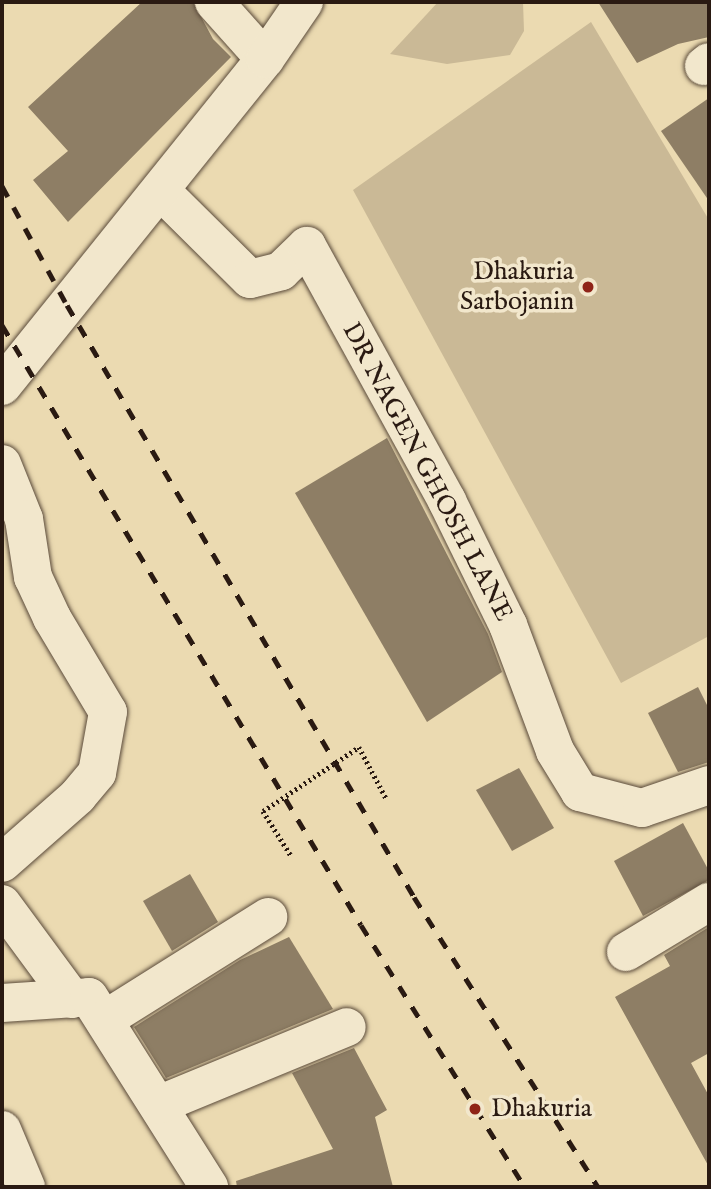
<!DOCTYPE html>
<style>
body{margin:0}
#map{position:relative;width:711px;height:1189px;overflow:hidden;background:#ebdab1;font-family:"IM FELL English",serif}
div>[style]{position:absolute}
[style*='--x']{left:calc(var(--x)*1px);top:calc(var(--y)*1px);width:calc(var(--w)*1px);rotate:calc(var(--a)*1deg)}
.green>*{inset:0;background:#cab996}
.building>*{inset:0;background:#8e7e65}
.path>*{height:4.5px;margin-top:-2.25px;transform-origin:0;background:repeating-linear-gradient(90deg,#2a1a12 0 2px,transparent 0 5.5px)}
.roads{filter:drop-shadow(0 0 2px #5a4a3a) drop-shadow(0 0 2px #5a4a3a)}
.street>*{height:38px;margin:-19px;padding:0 19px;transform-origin:19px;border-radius:19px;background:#f2e7cc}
.secondary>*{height:38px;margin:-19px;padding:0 19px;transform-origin:19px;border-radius:19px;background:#f2e7cc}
.rail>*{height:5px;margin-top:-2.5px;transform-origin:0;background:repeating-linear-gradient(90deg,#2a1a12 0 12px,transparent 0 24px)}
.path-bridge>*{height:4.5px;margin-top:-2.25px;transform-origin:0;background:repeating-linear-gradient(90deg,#2a1a12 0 2px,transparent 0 5.5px)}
.dots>*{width:19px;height:19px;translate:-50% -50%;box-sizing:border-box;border:4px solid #f2e7cc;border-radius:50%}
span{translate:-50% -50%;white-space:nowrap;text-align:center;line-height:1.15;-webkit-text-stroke:7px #f2e7cc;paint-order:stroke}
.poi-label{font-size:26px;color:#2a1a12}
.right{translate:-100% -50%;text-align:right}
.left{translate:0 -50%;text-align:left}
.street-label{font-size:26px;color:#2a1a12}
.frame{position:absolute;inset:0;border:4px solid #2a1a12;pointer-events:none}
</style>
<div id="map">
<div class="green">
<div style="clip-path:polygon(438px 2px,523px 2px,524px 31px,510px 55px,447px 64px,390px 54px)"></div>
<div style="clip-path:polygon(591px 22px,709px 220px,709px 636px,621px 683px,353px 190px)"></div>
</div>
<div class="building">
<div style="clip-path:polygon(142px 2px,193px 2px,213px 39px,231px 57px,68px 222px,33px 180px,68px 151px,28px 107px)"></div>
<div style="clip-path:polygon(598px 2px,709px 2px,709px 37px,678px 44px,637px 63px)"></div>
<div style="clip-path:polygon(709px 98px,709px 201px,661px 131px)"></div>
<div style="clip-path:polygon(387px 438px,488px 634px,502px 672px,427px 722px,295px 493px)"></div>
<div style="clip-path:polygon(698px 687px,709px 709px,709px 762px,678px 772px,648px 713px)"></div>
<div style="clip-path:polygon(519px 768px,554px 828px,512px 851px,476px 790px)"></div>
<div style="clip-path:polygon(683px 823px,709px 871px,709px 880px,643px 916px,614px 861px)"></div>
<div style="clip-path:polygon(190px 874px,218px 922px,172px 951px,143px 901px)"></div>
<div style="clip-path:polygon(709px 927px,709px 1053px,691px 1063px,709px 1096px,709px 1167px,615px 997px,670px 966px,664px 955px)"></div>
<div style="clip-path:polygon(289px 937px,333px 1009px,166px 1078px,134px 1027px,240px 960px)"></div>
<div style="clip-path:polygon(354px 1048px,387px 1110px,375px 1117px,393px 1187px,237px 1187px,236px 1181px,333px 1149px,292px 1073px)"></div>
</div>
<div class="path">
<div style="--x:359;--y:747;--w:58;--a:62.1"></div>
<div style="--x:263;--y:811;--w:54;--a:57.8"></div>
</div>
<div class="roads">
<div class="street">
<div style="--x:214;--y:2;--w:76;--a:48.2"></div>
<div style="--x:704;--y:66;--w:6;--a:-39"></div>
<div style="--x:161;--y:191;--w:125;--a:44.7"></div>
<div style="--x:250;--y:279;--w:32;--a:-14"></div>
<div style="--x:281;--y:271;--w:36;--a:-44"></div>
<div style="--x:307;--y:246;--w:291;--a:61.2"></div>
<div style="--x:447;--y:501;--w:138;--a:63.8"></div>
<div style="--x:508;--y:625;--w:134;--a:69.5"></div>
<div style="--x:555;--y:751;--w:48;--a:58.6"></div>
<div style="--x:580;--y:792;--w:64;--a:14.5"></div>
<div style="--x:642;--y:808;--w:71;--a:-18.9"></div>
<div style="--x:2;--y:464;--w:59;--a:68.2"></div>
<div style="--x:24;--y:519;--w:59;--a:81.2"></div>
<div style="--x:33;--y:577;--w:45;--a:65.1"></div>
<div style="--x:52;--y:618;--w:109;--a:59.2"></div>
<div style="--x:108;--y:712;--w:62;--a:100.2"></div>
<div style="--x:97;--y:773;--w:30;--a:130"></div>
<div style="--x:78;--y:796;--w:101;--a:138.6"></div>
<div style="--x:2;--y:904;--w:118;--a:53.6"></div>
<div style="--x:626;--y:952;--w:97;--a:-31.1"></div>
<div style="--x:2;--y:1003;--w:87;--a:-3.9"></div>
<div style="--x:89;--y:997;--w:225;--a:57.7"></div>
<div style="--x:104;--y:1020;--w:194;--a:-32.1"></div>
<div style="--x:158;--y:1105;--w:204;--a:-22.4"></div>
<div style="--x:2;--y:1130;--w:62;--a:67.2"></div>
</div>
<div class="secondary">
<div style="--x:2;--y:386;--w:420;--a:-51.2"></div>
<div style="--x:265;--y:59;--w:69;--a:-55.6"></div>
</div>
</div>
<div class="rail">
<div style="--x:2;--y:186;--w:136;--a:61.4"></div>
<div style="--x:67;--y:305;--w:686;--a:59.62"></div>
<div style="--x:414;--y:897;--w:343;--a:57.6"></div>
<div style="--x:2;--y:325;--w:699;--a:59.11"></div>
<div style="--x:361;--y:925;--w:309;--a:58"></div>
</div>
<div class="path-bridge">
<div style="--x:263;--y:811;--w:115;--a:-33.7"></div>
</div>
<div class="dots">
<div style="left:588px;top:287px;background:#8f2418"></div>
<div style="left:475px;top:1109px;background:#8f2418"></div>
</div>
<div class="poi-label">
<span class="right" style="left:574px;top:287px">Dhakuria<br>Sarbojanin</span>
<span class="left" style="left:491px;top:1109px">Dhakuria</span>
</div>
<div class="street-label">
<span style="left:427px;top:472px;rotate:62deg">DR NAGEN GHOSH LANE</span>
</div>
<div class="frame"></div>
</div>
